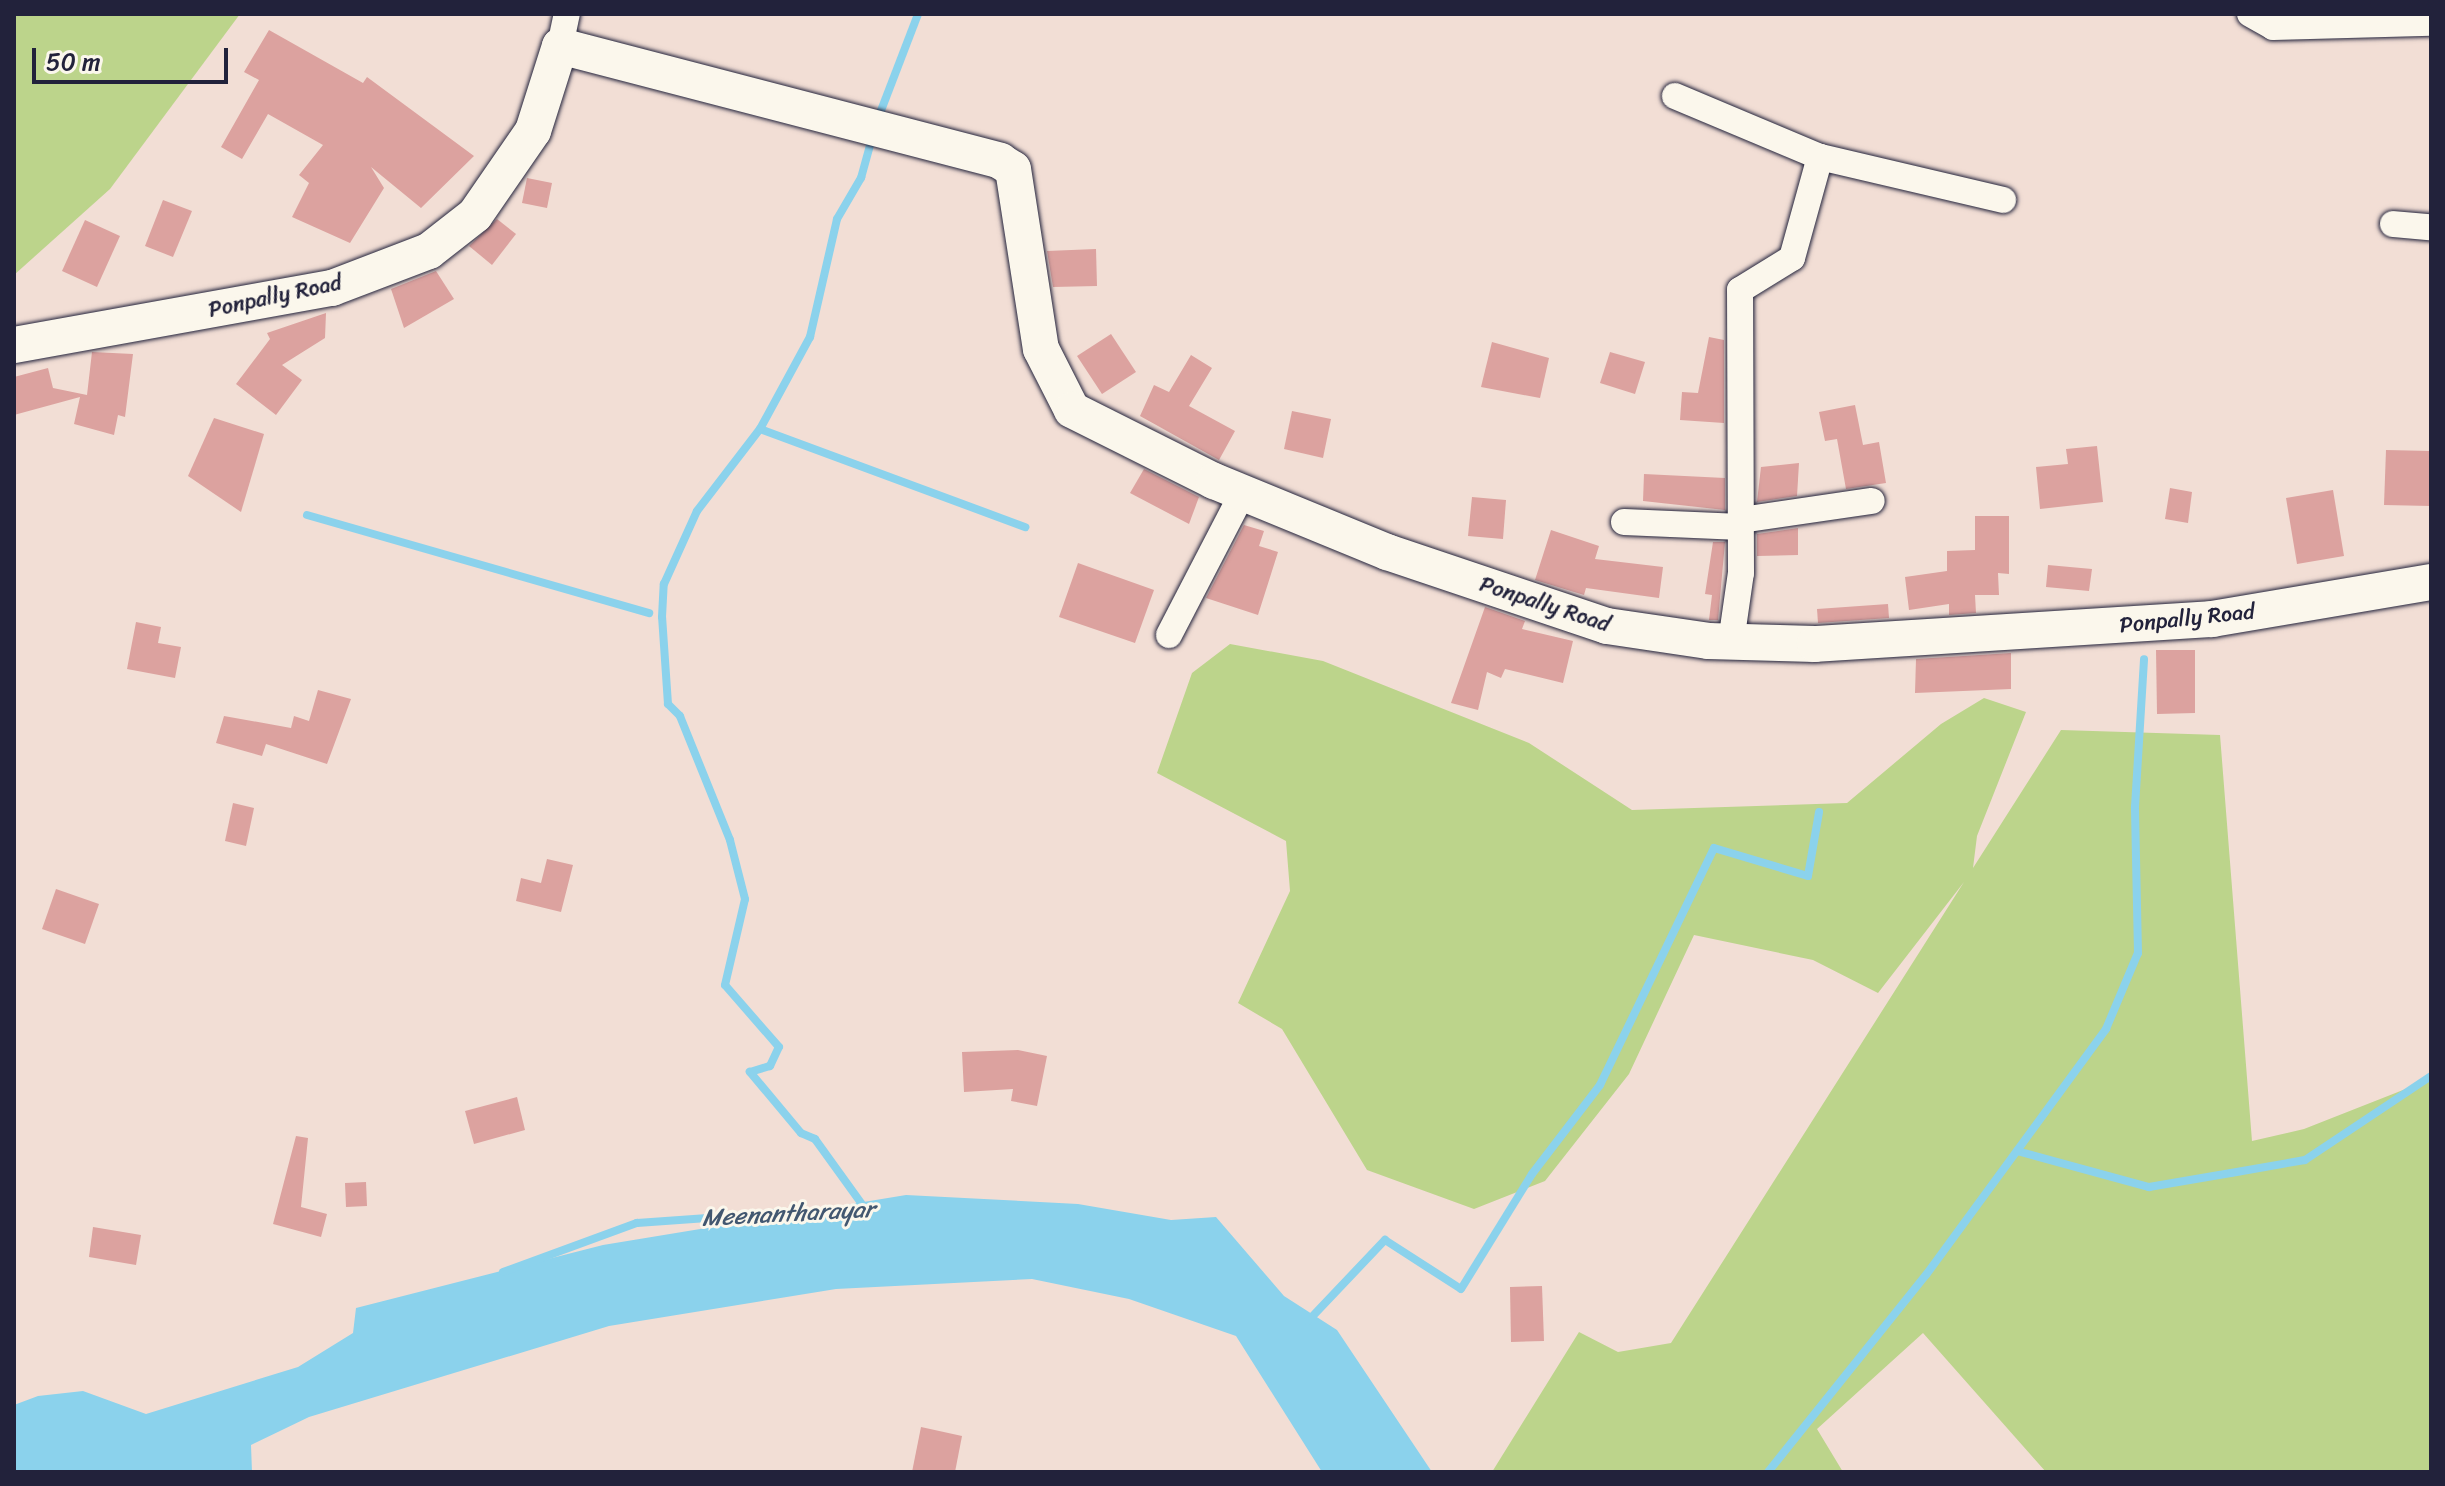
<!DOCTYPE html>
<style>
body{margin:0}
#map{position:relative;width:2445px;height:1486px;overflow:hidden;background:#f2ded5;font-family:Sriracha,sans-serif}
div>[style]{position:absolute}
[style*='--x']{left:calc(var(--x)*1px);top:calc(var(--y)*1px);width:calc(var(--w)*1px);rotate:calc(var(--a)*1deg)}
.green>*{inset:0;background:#bcd48b}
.water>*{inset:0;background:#8bd2ec}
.stream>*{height:8px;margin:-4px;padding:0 4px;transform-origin:4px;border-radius:4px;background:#8bd2ec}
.building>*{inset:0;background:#dca29f}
.roads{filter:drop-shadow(0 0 2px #22223b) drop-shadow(0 0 2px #22223b)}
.street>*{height:26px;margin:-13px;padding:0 13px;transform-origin:13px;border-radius:13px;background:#fbf7ec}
.secondary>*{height:36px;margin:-18px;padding:0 18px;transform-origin:18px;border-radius:18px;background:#fbf7ec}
span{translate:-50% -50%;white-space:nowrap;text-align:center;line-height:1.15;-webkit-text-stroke:6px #fbf7ec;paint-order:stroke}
.street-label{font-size:22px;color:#22223b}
.water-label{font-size:24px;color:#425770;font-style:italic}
.frame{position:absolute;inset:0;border:16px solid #22223b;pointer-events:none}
.scale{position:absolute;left:32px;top:48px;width:196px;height:36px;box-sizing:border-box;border:4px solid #22223b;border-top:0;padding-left:10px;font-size:24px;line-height:28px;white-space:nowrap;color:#22223b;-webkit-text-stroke:6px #fbf7ec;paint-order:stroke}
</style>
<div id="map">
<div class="green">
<div style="clip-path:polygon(14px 14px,240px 14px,110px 189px,14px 275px)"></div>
<div style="clip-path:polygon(1230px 644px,1323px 661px,1529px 743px,1632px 810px,1847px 803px,1941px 724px,1984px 698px,2026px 712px,1977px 836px,1973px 868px,2061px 730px,2220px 735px,2252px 1141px,2304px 1129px,2431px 1079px,2431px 1472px,2046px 1472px,1923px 1333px,1817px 1429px,1843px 1472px,1492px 1472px,1579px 1332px,1618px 1352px,1671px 1343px,1964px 882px,1878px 993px,1813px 960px,1694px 935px,1629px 1074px,1545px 1181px,1474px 1209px,1367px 1170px,1282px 1029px,1238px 1003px,1290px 891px,1286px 841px,1157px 773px,1192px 673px)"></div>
</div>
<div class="water">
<div style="clip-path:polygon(906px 1195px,1078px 1204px,1171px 1220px,1216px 1217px,1284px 1296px,1337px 1330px,1432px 1472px,1322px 1472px,1236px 1336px,1129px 1299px,1032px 1279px,836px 1289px,609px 1326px,309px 1417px,251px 1445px,252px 1472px,14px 1472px,14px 1405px,38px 1396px,83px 1391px,146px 1414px,298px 1367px,353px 1333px,356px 1308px,603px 1245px)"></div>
</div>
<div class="stream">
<div style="--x:877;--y:121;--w:115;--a:-69"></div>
<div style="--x:760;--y:429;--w:283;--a:20.3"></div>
<div style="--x:307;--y:515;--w:356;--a:16"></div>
<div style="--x:2017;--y:1151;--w:137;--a:15.3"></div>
<div style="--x:2149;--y:1187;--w:83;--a:-9.7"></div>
<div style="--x:2231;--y:1173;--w:75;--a:-10"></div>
<div style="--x:2305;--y:1160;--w:151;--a:-33.7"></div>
<div style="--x:864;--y:1207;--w:84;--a:-125.8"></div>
<div style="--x:815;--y:1139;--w:15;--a:-157"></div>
<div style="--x:801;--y:1133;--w:80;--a:-129.9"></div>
<div style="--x:750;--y:1072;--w:21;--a:-17"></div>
<div style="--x:770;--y:1066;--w:21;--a:-65"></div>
<div style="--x:779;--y:1047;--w:82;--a:-131.1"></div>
<div style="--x:725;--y:985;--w:88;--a:-76.9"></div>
<div style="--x:745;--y:899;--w:61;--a:-104.3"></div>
<div style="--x:730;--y:840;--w:134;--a:-112"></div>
<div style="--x:680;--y:716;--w:17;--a:-135"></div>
<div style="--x:668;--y:704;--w:87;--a:-93.9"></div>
<div style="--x:662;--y:617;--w:33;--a:-87"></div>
<div style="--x:664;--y:584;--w:80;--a:-65.7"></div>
<div style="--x:697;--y:511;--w:103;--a:-52.5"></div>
<div style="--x:760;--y:429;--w:105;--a:-61.5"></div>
<div style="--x:810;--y:337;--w:121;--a:-77.1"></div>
<div style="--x:837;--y:219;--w:48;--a:-59.7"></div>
<div style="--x:861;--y:178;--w:41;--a:-74.6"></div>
<div style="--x:503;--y:1272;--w:143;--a:-20.1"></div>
<div style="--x:637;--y:1223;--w:152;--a:-4.1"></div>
<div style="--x:1308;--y:1321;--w:112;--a:-46.5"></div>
<div style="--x:1385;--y:1240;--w:90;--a:32.8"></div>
<div style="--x:1461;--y:1289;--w:135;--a:-58.3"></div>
<div style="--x:1532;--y:1174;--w:112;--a:-52.6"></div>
<div style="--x:1600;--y:1085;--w:263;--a:-64.3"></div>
<div style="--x:1714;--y:848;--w:98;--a:16.6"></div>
<div style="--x:1808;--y:876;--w:65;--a:-80.2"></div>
<div style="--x:1768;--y:1472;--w:253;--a:-51.3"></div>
<div style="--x:1926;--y:1275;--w:305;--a:-53.8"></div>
<div style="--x:2106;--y:1029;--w:82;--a:-67.2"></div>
<div style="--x:2138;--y:953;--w:146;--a:-91.2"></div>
<div style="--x:2135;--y:807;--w:148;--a:-86.5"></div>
</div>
<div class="building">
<div style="clip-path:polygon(269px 30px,363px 83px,367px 77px,474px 156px,421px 208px,371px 167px,384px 188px,350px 243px,292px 217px,309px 183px,299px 175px,323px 145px,268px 114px,242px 159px,221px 147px,259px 80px,244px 72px)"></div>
<div style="clip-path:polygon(527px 178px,552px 183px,547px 208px,522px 203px)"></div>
<div style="clip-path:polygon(163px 200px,192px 211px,173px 257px,145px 246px)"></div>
<div style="clip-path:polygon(497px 219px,516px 234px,492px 265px,469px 246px)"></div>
<div style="clip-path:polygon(85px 220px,120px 236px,97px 287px,62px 271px)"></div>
<div style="clip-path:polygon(1096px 249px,1097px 286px,1053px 287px,1047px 251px)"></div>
<div style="clip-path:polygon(436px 271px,454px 299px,404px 328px,391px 289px)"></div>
<div style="clip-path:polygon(326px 313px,325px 338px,282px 365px,302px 380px,276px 415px,236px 384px,270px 339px,267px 333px)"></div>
<div style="clip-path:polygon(1111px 334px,1136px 372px,1102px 394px,1077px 356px)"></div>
<div style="clip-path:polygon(1709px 337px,1724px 340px,1724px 423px,1680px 420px,1682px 392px,1698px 393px)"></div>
<div style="clip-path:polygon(1492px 342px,1549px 358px,1540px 398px,1481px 387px)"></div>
<div style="clip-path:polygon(92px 352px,133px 354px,125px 417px,118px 415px,114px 435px,74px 424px,80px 397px,14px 415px,14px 377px,48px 368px,53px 388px,87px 395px)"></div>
<div style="clip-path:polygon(1610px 352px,1645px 362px,1635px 394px,1600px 383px)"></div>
<div style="clip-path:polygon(1191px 355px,1212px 368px,1189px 406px,1235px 431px,1219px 460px,1140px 416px,1154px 385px,1169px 392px)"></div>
<div style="clip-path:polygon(1855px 405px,1863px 445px,1879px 442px,1886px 483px,1846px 489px,1837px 439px,1825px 441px,1819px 412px)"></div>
<div style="clip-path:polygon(1292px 411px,1331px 419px,1323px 458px,1284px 449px)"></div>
<div style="clip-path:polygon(214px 418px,264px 434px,241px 512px,188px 476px)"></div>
<div style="clip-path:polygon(2097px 446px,2103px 502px,2040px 509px,2036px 467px,2068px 464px,2066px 449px)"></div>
<div style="clip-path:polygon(2386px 450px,2431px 451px,2431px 506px,2384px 505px)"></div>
<div style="clip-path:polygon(1799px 463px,1797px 496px,1757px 502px,1761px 467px)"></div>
<div style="clip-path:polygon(1144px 469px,1199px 497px,1189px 524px,1130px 493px)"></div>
<div style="clip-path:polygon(1644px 474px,1725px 478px,1725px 510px,1643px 501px)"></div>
<div style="clip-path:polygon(2170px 488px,2192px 492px,2188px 523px,2165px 519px)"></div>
<div style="clip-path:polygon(2333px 490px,2344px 556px,2297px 564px,2286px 498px)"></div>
<div style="clip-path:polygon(1472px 497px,1506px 500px,1503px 539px,1468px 536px)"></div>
<div style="clip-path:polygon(1975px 516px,2009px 516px,2009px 574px,1998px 573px,1999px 595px,1975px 595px,1976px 613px,1949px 615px,1949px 604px,1909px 610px,1905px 577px,1947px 571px,1947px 551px,1975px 550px)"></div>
<div style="clip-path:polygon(1244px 525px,1264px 531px,1259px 546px,1278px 552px,1258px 615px,1206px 598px)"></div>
<div style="clip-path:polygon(1798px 528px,1798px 555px,1757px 556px,1757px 534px)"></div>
<div style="clip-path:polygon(1551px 530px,1599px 546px,1595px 559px,1663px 567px,1659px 598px,1586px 588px,1584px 595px,1535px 580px)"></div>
<div style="clip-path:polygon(1713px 542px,1725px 542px,1718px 620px,1709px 620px,1712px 595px,1705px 594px)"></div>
<div style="clip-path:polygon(1078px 563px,1154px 590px,1135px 643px,1059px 617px)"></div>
<div style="clip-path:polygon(2048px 565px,2092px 569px,2089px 591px,2046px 587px)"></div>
<div style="clip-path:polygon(1888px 604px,1889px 618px,1818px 623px,1817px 609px)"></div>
<div style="clip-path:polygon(1485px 607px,1525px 621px,1522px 629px,1573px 641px,1563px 683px,1505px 669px,1501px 678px,1487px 672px,1478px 710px,1451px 703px)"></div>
<div style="clip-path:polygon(136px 622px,161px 627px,158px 643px,181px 647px,175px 678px,127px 669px)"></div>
<div style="clip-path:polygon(2156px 650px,2195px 650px,2195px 713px,2157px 714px)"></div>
<div style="clip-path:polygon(2011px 653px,2011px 689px,1915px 693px,1916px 659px)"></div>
<div style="clip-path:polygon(318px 690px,351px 699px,327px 764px,266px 744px,262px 756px,216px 743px,224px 716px,291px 728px,294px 716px,309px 721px)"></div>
<div style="clip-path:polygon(233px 803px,254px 808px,246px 846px,225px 841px)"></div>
<div style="clip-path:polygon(547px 859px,573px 865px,561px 912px,516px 901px,521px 878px,541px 883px)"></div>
<div style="clip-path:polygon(56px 889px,99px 904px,85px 944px,42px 929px)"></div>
<div style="clip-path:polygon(1018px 1050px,1047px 1056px,1037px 1106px,1011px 1101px,1013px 1089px,964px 1092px,962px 1052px)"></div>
<div style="clip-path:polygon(517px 1097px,525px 1130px,474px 1144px,465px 1111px)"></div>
<div style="clip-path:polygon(296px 1136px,308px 1138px,301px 1207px,327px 1214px,321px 1237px,273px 1224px)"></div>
<div style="clip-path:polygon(366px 1182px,367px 1206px,346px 1207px,345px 1183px)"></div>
<div style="clip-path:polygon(93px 1227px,141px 1235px,136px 1265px,89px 1257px)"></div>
<div style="clip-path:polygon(1542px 1286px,1544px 1341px,1511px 1342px,1510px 1287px)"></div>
<div style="clip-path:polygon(921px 1427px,962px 1436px,955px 1472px,912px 1472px)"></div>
</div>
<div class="roads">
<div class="street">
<div style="--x:2250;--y:14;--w:26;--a:29"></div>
<div style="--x:2273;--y:27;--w:158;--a:-1.5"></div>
<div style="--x:560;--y:46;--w:33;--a:-78"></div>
<div style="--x:1675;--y:96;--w:157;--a:22.8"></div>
<div style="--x:1820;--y:157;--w:188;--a:13.2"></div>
<div style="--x:2393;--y:224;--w:38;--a:5"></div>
<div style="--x:1741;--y:520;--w:132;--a:-8.3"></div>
<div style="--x:1624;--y:522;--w:117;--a:2.4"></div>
<div style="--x:1169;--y:635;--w:161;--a:-62.6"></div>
<div style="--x:1731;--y:642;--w:70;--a:-81.8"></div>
<div style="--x:1741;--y:573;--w:283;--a:-90.2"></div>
<div style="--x:1740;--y:290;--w:61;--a:-31.6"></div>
<div style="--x:1792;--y:258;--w:105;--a:-74.5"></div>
</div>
<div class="secondary">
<div style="--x:14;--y:345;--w:323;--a:-10.2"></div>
<div style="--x:332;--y:288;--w:104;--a:-20.9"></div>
<div style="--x:429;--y:251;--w:58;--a:-38"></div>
<div style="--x:475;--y:215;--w:102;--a:-55.4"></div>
<div style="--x:533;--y:131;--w:89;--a:-72.4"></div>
<div style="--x:560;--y:46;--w:455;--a:14.6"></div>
<div style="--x:1000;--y:161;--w:15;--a:32"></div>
<div style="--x:1013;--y:169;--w:182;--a:81.2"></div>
<div style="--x:1041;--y:349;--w:68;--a:63.1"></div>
<div style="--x:1072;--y:410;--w:159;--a:26.6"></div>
<div style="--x:1214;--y:481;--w:187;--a:22.3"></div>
<div style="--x:1387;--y:552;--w:232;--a:18.6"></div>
<div style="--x:1607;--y:626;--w:102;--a:8.4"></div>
<div style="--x:1708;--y:641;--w:107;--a:1.6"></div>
<div style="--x:1815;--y:644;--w:398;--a:-3.6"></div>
<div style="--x:2212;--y:619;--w:222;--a:-9.6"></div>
</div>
</div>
<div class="street-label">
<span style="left:275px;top:296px;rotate:-12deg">Ponpally Road</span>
<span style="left:1545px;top:604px;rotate:18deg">Ponpally Road</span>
<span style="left:2187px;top:618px;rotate:-6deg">Ponpally Road</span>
</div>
<div class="water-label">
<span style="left:788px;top:1214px;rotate:-3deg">Meenantharayar</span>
</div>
<div class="frame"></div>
<div class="scale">50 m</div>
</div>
